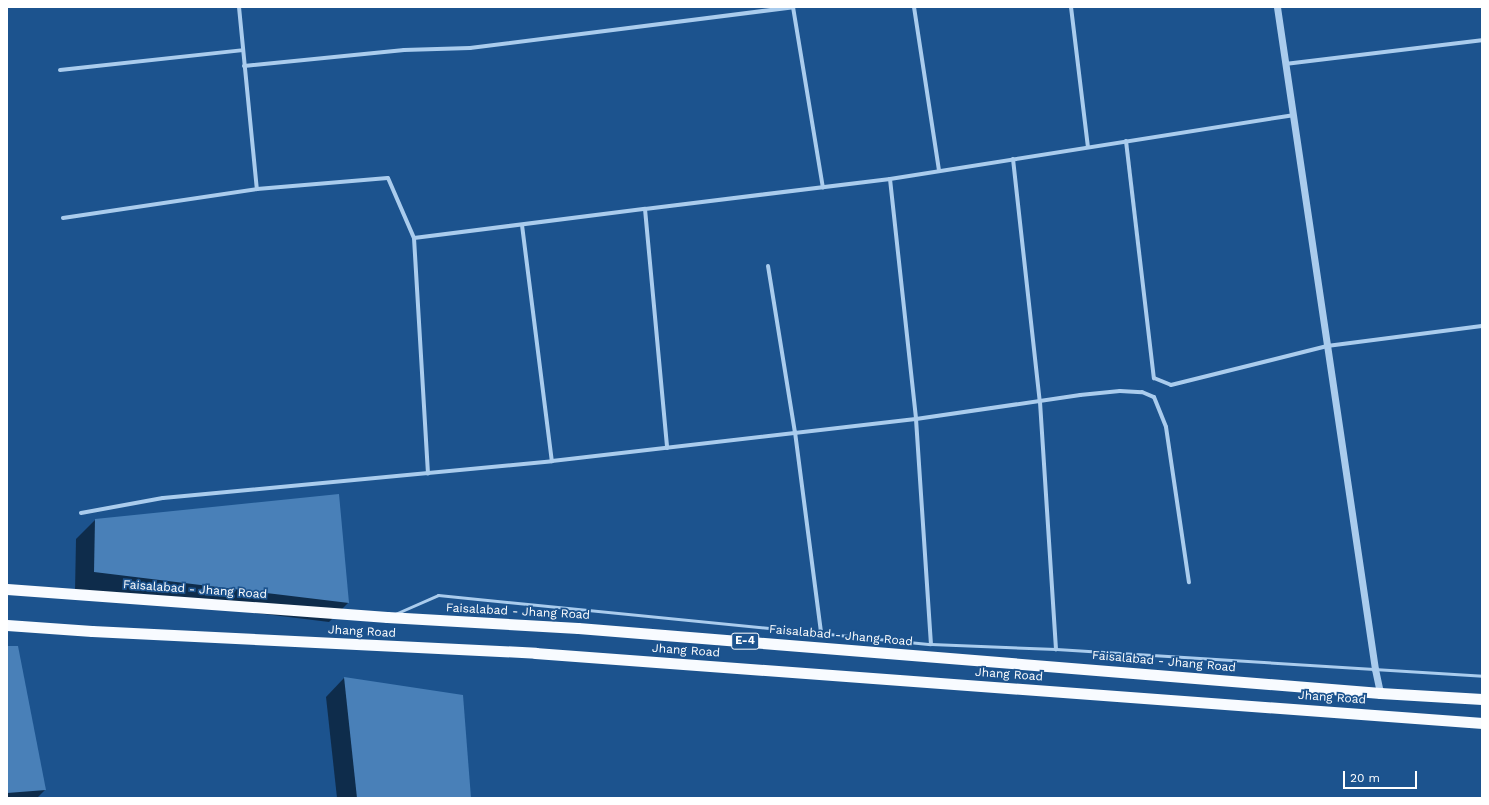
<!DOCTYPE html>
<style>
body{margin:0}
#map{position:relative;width:1489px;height:805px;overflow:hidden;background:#1c538e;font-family:"Work Sans",sans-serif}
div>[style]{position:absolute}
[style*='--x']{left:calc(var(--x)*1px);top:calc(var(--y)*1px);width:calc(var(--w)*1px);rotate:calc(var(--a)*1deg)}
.shadow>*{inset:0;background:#0007}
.building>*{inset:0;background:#4980b8}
.service>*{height:3px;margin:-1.5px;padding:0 1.5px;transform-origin:1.5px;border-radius:1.5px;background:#aacced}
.minor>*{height:4px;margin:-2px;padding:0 2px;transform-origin:2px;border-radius:2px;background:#aacced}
.tertiary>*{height:7px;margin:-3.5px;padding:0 3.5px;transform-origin:3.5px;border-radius:3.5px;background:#aacced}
.trunk>*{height:11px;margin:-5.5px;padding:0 5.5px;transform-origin:5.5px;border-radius:5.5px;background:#f8fbff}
span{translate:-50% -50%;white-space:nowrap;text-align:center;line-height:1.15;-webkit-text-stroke:3.5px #1c538e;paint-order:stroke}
.shield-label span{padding:1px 3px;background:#1c538e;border:1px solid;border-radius:3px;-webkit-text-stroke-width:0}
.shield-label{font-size:11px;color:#fff;font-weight:700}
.street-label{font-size:12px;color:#fff}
.frame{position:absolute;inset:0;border:8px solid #fff;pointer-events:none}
.scale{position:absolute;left:1343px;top:771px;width:74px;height:18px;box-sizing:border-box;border:2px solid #fff;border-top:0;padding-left:5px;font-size:12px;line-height:14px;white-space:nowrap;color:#fff;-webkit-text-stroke:3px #1c538e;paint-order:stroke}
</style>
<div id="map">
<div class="shadow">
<div style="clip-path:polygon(338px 496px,348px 603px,329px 622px,75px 591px,76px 539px,95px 520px)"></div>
<div style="clip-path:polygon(7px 647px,45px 790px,37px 798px,7px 798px)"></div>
<div style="clip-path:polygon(344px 678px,470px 798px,337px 798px,326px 697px)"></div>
</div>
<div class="building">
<div style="clip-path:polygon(339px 494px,349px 603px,94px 572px,95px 519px)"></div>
<div style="clip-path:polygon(7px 646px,18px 646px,46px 790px,7px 793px)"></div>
<div style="clip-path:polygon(344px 677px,463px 695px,471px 798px,357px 798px)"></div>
</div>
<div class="service">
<div style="--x:395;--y:614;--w:47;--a:-23.8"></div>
<div style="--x:438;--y:595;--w:495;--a:5.7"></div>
<div style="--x:931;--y:644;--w:125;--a:2.3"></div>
<div style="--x:1056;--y:649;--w:427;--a:3.6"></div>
</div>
<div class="minor">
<div style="--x:239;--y:7;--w:183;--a:84.4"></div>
<div style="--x:914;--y:7;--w:166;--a:81.3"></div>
<div style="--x:1071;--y:7;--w:141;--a:83.1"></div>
<div style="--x:1285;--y:64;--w:198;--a:-6.9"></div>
<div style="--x:244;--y:66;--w:161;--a:-5.7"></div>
<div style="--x:404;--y:50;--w:66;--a:-1.7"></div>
<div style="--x:470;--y:48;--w:326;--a:-7.2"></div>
<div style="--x:793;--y:7;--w:183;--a:80.6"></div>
<div style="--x:60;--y:70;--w:184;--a:-6.2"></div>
<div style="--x:1126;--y:141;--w:239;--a:83.3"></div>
<div style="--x:1154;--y:378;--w:18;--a:22"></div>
<div style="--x:1171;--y:385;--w:161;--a:-14"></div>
<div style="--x:1327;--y:346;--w:156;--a:-7.4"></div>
<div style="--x:1013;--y:159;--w:244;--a:83.7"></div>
<div style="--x:1040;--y:402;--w:248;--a:86.3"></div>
<div style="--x:890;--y:179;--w:241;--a:83.8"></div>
<div style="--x:916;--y:419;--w:225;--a:86.2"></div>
<div style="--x:645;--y:209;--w:247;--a:-7"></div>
<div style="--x:890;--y:179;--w:408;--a:-9"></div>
<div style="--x:63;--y:218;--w:196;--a:-8.5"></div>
<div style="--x:257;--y:189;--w:131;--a:-4.8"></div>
<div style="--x:388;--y:178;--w:65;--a:66.6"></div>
<div style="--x:414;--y:238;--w:236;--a:86.6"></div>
<div style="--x:522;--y:225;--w:238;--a:82.8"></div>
<div style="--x:414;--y:238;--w:233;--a:-7.2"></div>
<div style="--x:645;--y:209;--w:240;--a:84.7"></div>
<div style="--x:768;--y:266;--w:168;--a:80.8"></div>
<div style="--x:795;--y:432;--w:202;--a:82.6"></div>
<div style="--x:81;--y:513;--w:83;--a:-10.4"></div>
<div style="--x:163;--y:498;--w:391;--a:-5.4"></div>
<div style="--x:552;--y:461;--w:366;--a:-6.6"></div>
<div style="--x:916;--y:419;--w:166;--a:-8.3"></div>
<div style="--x:1080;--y:395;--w:40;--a:-5.7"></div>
<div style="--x:1120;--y:391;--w:22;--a:3"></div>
<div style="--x:1142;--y:392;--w:13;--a:23"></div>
<div style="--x:1154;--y:397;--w:32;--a:68"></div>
<div style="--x:1166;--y:427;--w:157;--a:81.6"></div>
</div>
<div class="tertiary">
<div style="--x:1277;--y:7;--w:669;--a:81.58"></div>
<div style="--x:1375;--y:669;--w:25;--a:78"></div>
</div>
<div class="trunk">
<div style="--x:7;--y:589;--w:381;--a:4.2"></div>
<div style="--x:387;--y:617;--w:191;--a:3.3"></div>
<div style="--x:578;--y:628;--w:805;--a:4.63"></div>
<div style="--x:1380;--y:693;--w:102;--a:3.4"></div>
<div style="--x:7;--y:625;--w:85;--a:4"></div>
<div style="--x:92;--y:631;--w:444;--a:2.8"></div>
<div style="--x:535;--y:653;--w:950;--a:4.23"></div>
</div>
<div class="shield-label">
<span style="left:745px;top:641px">E-4</span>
</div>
<div class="street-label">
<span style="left:195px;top:590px;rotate:4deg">Faisalabad - Jhang Road</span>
<span style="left:518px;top:612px;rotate:3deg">Faisalabad - Jhang Road</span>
<span style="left:362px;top:632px;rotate:3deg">Jhang Road</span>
<span style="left:841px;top:636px;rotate:5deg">Faisalabad - Jhang Road</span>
<span style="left:686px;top:651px;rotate:4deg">Jhang Road</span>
<span style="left:1164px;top:662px;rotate:5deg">Faisalabad - Jhang Road</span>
<span style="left:1009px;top:675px;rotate:4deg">Jhang Road</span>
<span style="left:1332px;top:698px;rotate:4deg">Jhang Road</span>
</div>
<div class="frame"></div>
<div class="scale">20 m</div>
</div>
